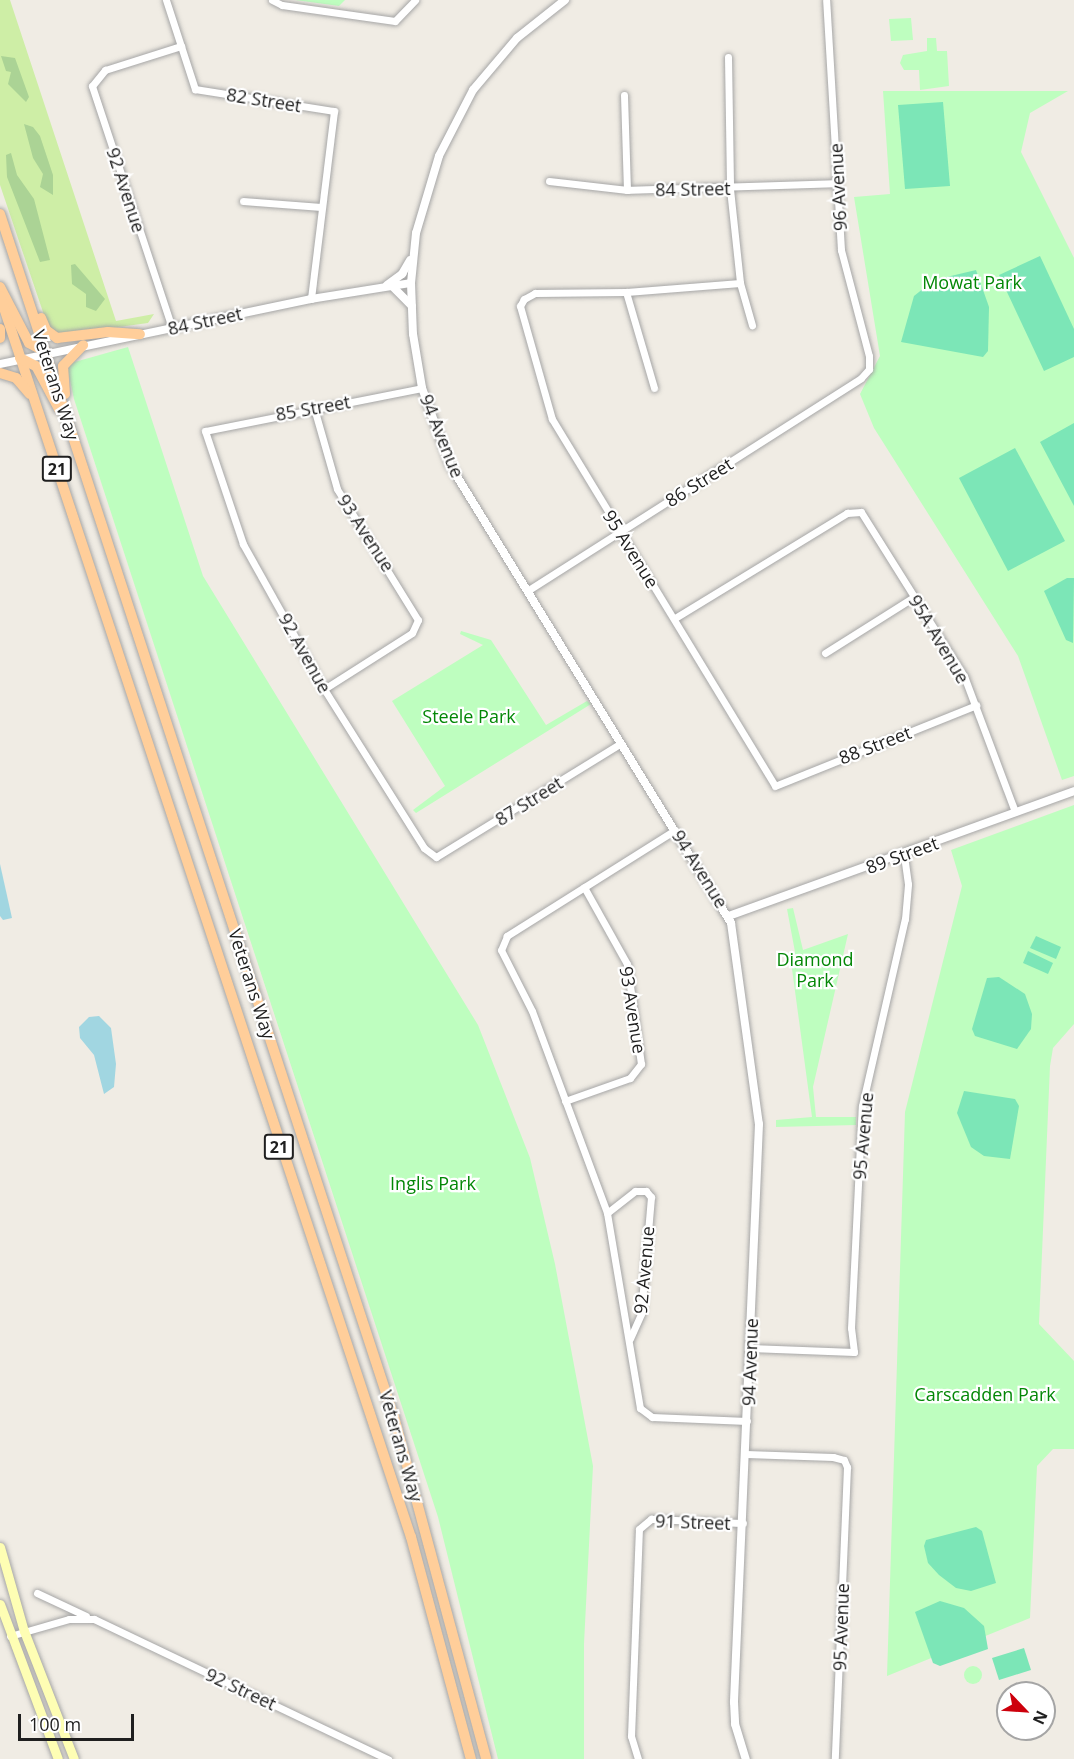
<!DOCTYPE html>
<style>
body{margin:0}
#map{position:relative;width:1074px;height:1759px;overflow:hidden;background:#f0ece4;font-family:"Open Sans",sans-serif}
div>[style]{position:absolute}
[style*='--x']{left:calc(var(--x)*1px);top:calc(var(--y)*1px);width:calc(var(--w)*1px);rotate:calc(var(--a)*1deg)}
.grass>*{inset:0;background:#ceeea6}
.forest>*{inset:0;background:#abd395}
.park>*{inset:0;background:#befebf}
.round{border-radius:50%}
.pitch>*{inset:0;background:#7ce6b7}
.water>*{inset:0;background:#a1d6e1}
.roads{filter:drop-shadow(0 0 2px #a6a6a6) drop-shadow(0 0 2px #a6a6a6)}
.minor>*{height:7px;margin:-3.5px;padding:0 3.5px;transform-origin:3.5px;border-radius:3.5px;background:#fff}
.tertiary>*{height:8px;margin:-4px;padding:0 4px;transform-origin:4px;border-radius:4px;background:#fff}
.secondary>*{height:9px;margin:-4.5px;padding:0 4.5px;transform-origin:4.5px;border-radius:4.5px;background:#fefeb4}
.primary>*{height:10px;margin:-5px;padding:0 5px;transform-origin:5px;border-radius:5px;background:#ffce9a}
span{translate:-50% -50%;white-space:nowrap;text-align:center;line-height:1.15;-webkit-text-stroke:4.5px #fff;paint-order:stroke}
.shield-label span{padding:2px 4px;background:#fff;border:2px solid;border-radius:4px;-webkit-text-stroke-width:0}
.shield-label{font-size:16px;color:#1f1f1f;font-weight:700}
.street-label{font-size:18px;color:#1f1f1f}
.park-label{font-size:18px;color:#038706}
.north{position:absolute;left:996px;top:1681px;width:60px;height:60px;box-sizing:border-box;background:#fff;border:2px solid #a5a5a5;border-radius:50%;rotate:115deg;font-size:16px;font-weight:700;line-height:24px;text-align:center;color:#1f1f1f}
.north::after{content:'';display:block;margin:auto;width:21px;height:27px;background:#cd000c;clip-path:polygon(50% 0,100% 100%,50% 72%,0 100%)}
.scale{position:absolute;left:18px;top:1714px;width:116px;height:27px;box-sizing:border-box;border:3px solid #1f1f1f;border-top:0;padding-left:8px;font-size:18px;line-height:21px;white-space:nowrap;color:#1f1f1f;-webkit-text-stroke:4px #fff;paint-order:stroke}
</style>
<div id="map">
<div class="grass">
<div style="clip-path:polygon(0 0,10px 0,116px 321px,154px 314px,148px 323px,60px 335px,50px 329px,45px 318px,0 185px)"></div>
</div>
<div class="forest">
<div style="clip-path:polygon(1px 56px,15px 58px,29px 97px,26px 102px,8px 84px,11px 72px,6px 71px)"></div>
<div style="clip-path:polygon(24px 124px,33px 127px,40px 136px,53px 175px,53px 195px,40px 187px,43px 174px,33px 158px)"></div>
<div style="clip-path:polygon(11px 153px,17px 175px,34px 199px,50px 260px,40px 262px,7px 177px,6px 155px)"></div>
<div style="clip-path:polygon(75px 264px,105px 299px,96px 311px,86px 307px,86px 294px,72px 284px,71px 265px)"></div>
</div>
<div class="park">
<div style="clip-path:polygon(295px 0,345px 0,339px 6px)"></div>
<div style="clip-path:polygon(911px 18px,913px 40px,891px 41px,889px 19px)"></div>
<div style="clip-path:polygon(927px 38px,936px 38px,937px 51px,947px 51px,949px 86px,920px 90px,919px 70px,904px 70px,900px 63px,903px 55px,927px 51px)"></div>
<div style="clip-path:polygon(883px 91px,1068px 91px,1030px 113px,1021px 152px,1074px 258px,1074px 776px,1062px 780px,1018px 656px,874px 428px,860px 394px,880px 356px,854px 197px,890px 194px)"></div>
<div style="clip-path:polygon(128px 347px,203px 576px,478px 1025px,530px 1158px,555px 1264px,593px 1466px,584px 1644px,584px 1759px,498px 1759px,438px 1517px,74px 399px,68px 371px,71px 363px)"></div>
<div style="clip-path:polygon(461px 631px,491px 640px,546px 725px,587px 701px,591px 704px,416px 813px,413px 810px,445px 786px,392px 701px,483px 645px,460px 634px)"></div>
<div style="clip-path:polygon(1074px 805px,1074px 1024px,1053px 1048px,1050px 1066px,1039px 1324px,1074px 1361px,1074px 1449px,1053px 1449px,1037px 1466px,1030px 1618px,887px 1676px,905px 1112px,962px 886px,951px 850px)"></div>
<div style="clip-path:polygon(793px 908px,803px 950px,848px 934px,813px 1087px,816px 1117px,856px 1117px,856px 1125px,776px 1127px,776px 1120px,812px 1117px,790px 954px,795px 952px,787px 909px)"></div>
<div class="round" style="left:964px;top:1666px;width:18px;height:18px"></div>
</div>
<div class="pitch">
<div style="clip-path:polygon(943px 102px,950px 186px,905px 189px,898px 105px)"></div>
<div style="clip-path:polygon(1040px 256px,1074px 329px,1074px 357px,1044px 371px,999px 275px)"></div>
<div style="clip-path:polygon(976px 270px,989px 307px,988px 351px,983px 357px,901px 342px,914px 296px,934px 280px)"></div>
<div style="clip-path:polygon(1074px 423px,1074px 506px,1040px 442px)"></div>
<div style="clip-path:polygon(1015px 448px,1065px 541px,1008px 571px,959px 478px)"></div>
<div style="clip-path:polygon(1067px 578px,1074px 578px,1073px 643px,1066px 640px,1044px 591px)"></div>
<div style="clip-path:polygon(1036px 936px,1061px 947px,1056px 959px,1030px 948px)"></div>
<div style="clip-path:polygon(1028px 951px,1053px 963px,1048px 974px,1023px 963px)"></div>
<div style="clip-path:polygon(999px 977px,1025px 994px,1032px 1014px,1031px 1029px,1017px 1049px,975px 1036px,972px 1029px,987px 978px)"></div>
<div style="clip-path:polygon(964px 1091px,1015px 1099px,1019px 1106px,1010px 1159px,984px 1156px,971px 1147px,957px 1113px)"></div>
<div style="clip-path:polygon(976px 1527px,982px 1531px,996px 1583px,971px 1591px,956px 1588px,939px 1575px,928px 1563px,924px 1546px,926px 1540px)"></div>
<div style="clip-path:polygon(940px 1601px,964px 1608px,984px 1626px,988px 1649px,940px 1666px,933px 1663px,915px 1612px)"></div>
<div style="clip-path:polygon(1024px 1648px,1031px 1670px,999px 1680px,992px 1658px)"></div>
</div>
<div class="water">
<div style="clip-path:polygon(0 864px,12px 918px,3px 920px,0 916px)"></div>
<div style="clip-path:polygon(99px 1016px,111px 1028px,116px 1064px,114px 1087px,104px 1094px,94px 1055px,80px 1038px,79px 1027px,89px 1017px)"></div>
</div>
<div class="roads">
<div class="minor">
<div style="--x:166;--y:0;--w:94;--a:72"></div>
<div style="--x:195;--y:89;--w:141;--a:9"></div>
<div style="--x:334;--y:111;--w:189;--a:97"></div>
<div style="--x:272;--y:0;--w:11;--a:27"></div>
<div style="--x:282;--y:5;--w:114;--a:8.1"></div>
<div style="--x:395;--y:21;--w:29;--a:-46"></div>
<div style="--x:728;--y:57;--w:132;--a:89.1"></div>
<div style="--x:730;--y:189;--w:95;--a:83.9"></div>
<div style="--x:740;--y:283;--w:44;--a:74.1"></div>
<div style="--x:624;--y:95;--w:95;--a:88.2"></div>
<div style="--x:549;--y:181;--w:79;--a:6.6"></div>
<div style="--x:627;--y:190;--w:211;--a:-1.9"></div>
<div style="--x:243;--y:201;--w:78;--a:4.4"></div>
<div style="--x:740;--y:283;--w:114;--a:175.5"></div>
<div style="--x:626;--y:292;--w:91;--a:179.4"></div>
<div style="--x:535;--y:293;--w:13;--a:151"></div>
<div style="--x:524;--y:299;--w:8;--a:120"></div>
<div style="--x:520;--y:306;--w:117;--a:74.2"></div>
<div style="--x:552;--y:419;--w:429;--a:58.7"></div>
<div style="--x:775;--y:786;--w:217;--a:-21.9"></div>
<div style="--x:626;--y:292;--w:100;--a:73.7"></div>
<div style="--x:172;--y:328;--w:255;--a:-108.3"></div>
<div style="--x:92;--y:86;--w:21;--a:-51"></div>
<div style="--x:105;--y:70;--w:80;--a:-17.5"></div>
<div style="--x:422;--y:388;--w:221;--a:168.8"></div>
<div style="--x:205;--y:431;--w:119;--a:71.4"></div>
<div style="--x:243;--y:544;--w:166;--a:60.8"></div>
<div style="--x:324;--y:689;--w:188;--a:57.8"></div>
<div style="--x:424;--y:848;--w:15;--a:37"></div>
<div style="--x:436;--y:857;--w:217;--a:-31.6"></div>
<div style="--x:314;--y:408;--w:84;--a:74.1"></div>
<div style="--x:337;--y:489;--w:154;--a:58.3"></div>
<div style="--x:418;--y:620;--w:14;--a:115"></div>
<div style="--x:412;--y:633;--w:104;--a:147.5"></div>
<div style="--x:527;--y:591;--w:396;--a:-32.5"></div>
<div style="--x:861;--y:378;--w:12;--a:-48"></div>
<div style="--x:869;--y:369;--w:13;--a:-90"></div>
<div style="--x:869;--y:356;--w:110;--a:-104.8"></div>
<div style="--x:841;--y:250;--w:250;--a:-93.4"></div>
<div style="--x:675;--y:618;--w:202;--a:-31.4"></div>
<div style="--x:847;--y:513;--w:14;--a:-4"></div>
<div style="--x:861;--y:512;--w:194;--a:57.9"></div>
<div style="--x:964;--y:676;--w:145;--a:69.4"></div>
<div style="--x:825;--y:653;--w:105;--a:-32.2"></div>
<div style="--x:675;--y:830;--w:199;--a:147.8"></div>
<div style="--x:507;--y:936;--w:15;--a:113"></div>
<div style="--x:501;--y:950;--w:68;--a:63.1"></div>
<div style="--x:532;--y:1011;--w:215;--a:69.6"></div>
<div style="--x:607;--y:1213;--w:198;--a:80.4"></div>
<div style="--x:640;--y:1408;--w:15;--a:37"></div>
<div style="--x:652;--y:1417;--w:95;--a:2.4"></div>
<div style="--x:565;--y:1101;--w:69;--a:-19.5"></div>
<div style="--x:630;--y:1078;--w:18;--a:-52"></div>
<div style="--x:641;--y:1064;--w:101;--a:-98"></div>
<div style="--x:627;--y:964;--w:88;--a:-119.2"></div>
<div style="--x:607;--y:1213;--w:36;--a:-38"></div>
<div style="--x:635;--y:1191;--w:11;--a:0"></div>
<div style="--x:646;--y:1191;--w:8;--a:50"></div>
<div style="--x:651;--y:1197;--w:117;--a:94.9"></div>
<div style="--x:641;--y:1314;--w:27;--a:114"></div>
<div style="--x:750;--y:1348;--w:104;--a:2.2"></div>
<div style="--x:854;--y:1352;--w:24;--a:-97"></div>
<div style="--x:851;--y:1328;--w:222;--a:-87.2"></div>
<div style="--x:862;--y:1106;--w:192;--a:-77.1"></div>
<div style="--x:905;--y:919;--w:35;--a:-85"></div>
<div style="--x:908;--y:884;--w:28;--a:-98"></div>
<div style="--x:746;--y:1454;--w:87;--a:2"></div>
<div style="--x:833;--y:1457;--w:11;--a:15"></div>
<div style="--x:844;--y:1460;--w:8;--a:67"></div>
<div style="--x:847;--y:1467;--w:292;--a:92.4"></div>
<div style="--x:37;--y:1593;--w:54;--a:25.1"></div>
<div style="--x:10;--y:1636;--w:61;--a:-16.1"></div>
<div style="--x:69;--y:1619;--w:25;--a:0"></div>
<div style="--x:94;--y:1619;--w:326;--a:25.5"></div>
<div style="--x:638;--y:1759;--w:24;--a:-107"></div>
<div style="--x:631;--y:1736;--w:207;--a:-87.8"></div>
<div style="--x:639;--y:1529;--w:16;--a:-40"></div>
<div style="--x:651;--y:1519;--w:92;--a:2.5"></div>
</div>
<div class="tertiary">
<div style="--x:565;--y:0;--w:61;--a:141.6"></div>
<div style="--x:517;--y:38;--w:68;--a:130.2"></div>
<div style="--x:473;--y:90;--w:74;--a:117.3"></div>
<div style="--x:439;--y:156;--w:80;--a:106.6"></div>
<div style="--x:416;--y:233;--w:50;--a:95.7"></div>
<div style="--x:411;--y:283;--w:51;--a:87.8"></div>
<div style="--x:413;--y:334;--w:55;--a:80.5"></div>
<div style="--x:422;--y:388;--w:82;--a:70"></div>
<div style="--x:450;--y:465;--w:537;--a:58.47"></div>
<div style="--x:731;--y:923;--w:203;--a:82.1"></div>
<div style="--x:759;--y:1124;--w:579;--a:92.48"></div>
<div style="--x:734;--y:1702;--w:22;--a:87"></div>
<div style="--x:735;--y:1724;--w:37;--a:73"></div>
<div style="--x:387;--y:285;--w:19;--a:-36"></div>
<div style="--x:402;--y:274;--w:16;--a:-60"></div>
<div style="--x:392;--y:286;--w:28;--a:45"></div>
<div style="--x:0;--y:364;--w:318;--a:-11.8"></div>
<div style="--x:311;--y:299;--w:101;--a:-9.1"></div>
<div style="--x:729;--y:916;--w:367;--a:-19.9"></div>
</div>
<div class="secondary">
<div style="--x:0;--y:1547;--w:87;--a:74.1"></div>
<div style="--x:24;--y:1631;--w:137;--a:68.7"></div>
<div style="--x:0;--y:1604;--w:165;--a:69.5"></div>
</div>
<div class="primary">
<div style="--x:0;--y:214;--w:1266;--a:71.87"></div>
<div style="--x:394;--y:1417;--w:354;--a:74.9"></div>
<div style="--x:0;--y:287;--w:63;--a:62.6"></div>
<div style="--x:29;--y:343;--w:19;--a:28"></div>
<div style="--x:0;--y:296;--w:1307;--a:71.68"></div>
<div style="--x:411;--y:1537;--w:230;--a:74.9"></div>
<div style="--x:41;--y:318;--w:13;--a:67"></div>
<div style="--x:46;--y:330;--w:14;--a:36"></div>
<div style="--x:57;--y:338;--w:51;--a:-6.7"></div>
<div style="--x:108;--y:332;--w:32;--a:4"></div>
<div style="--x:0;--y:329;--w:9;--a:90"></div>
<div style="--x:20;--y:358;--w:18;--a:27"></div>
<div style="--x:36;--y:366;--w:49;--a:61.9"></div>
<div style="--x:0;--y:373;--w:17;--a:17"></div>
<div style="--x:16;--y:378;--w:21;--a:49"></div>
<div style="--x:65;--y:394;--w:28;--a:-94"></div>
<div style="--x:63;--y:366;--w:29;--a:-46"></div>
</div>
</div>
<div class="shield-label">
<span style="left:57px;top:469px">21</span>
<span style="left:279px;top:1147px">21</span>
</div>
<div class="street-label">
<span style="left:264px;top:100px;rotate:9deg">82 Street</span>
<span style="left:838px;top:187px;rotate:-93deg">96 Avenue</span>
<span style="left:693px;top:189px;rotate:-1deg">84 Street</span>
<span style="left:126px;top:190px;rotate:72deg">92 Avenue</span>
<span style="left:205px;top:321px;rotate:-12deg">84 Street</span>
<span style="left:56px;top:385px;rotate:72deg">Veterans Way</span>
<span style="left:313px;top:408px;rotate:-10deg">85 Street</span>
<span style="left:442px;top:436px;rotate:68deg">94 Avenue</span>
<span style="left:699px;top:482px;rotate:-32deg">86 Street</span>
<span style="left:366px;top:533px;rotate:57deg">93 Avenue</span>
<span style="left:631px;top:549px;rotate:58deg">95 Avenue</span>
<span style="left:939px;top:639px;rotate:59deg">95A Avenue</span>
<span style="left:305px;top:653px;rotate:61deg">92 Avenue</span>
<span style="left:875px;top:745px;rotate:-21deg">88 Street</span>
<span style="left:529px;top:801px;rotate:-32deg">87 Street</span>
<span style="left:902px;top:855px;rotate:-20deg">89 Street</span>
<span style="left:700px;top:869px;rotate:58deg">94 Avenue</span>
<span style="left:252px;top:984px;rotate:72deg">Veterans Way</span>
<span style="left:633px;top:1010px;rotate:81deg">93 Avenue</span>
<span style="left:863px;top:1136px;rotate:-85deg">95 Avenue</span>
<span style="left:644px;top:1270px;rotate:-85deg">92 Avenue</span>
<span style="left:750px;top:1362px;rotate:-88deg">94 Avenue</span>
<span style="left:401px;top:1446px;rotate:74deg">Veterans Way</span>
<span style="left:693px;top:1522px;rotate:2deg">91 Street</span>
<span style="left:841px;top:1627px;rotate:-88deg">95 Avenue</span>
<span style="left:241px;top:1689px;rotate:25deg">92 Street</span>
</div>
<div class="park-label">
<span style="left:972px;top:282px">Mowat Park</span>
<span style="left:469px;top:716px">Steele Park</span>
<span style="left:815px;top:970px">Diamond<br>Park</span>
<span style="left:433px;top:1183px">Inglis Park</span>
<span style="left:985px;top:1394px">Carscadden Park</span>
</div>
<div class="north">N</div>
<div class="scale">100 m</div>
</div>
